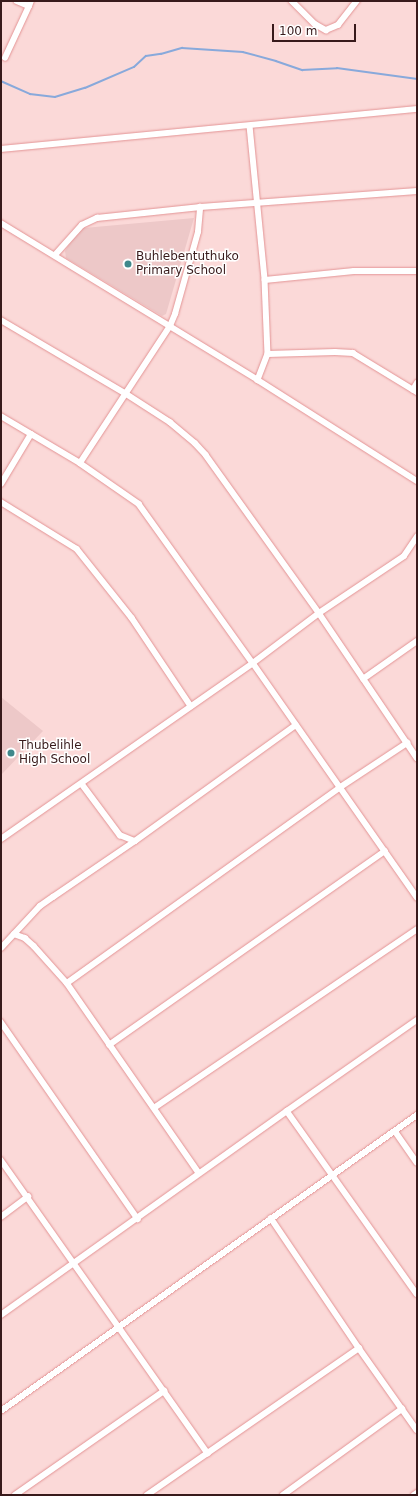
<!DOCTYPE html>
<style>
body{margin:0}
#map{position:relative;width:418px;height:1496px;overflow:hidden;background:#fbd9d8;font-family:"DejaVu Sans",sans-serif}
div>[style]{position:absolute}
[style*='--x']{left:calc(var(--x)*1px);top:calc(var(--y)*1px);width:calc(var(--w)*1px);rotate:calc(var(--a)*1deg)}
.built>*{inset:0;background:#edc8c8}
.stream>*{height:1.5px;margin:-0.75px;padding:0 0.75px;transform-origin:0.75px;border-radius:0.75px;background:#88a9db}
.roads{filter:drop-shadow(0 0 1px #e39495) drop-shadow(0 0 1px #e39495)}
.minor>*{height:5.5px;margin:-2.75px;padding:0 2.75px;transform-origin:2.75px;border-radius:2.75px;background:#fff}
.dots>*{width:11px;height:11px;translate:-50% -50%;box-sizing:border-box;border:2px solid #fff;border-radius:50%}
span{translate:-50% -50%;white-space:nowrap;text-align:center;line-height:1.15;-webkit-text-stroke:3px #fff;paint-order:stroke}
.poi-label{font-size:12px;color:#381a1b}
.left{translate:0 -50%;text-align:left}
.frame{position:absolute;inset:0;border:2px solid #381a1b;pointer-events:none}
.scale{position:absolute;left:272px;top:24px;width:84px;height:18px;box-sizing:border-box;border:2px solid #381a1b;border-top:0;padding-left:5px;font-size:12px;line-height:14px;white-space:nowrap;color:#381a1b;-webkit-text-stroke:3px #fff;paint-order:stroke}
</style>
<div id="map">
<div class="built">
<div style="clip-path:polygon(194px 218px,166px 314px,162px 316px,66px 258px,65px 251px,77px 232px,84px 228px)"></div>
<div style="clip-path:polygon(1px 697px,43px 731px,1px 775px)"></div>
</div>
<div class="stream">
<div style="--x:1;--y:81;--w:32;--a:24"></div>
<div style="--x:30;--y:94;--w:25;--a:7"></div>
<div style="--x:55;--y:97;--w:31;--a:-17"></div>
<div style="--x:85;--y:88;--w:53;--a:-23.2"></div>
<div style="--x:134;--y:67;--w:16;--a:-43"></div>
<div style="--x:146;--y:56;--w:15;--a:-8"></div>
<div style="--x:161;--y:54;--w:22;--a:-16"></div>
<div style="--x:182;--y:48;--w:61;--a:3.8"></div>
<div style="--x:243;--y:52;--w:34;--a:15"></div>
<div style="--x:276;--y:61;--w:28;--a:19"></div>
<div style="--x:302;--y:70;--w:35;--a:-3"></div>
<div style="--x:337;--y:68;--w:81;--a:7.8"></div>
</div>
<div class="roads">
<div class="minor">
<div style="--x:17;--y:1;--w:13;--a:23"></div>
<div style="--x:29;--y:6;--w:5;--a:-68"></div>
<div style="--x:292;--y:1;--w:33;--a:45"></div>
<div style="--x:315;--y:24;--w:13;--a:29"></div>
<div style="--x:326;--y:30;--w:13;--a:-23"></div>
<div style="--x:338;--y:25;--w:31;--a:-52"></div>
<div style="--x:5;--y:58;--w:57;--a:-65.2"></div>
<div style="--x:250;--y:126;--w:155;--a:84.4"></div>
<div style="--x:265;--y:280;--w:74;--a:87.7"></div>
<div style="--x:268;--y:354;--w:28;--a:111"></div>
<div style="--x:1;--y:149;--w:418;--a:-5.5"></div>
<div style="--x:1;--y:223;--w:301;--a:31.4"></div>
<div style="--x:258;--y:380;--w:188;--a:32.4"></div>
<div style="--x:55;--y:255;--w:40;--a:-48"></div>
<div style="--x:82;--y:225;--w:17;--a:-25"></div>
<div style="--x:97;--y:218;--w:104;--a:-6.1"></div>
<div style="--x:200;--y:207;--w:218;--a:-4.2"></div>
<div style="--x:265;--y:280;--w:89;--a:-5.8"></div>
<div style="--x:354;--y:271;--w:63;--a:0"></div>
<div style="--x:1;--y:320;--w:144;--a:30.5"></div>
<div style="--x:125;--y:393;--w:54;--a:32.8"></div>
<div style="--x:170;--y:422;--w:33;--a:40"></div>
<div style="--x:195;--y:443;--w:16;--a:47"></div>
<div style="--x:206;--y:455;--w:194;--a:54.4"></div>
<div style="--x:319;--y:613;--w:175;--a:55.9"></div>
<div style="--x:268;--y:354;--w:67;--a:-1.7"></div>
<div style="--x:335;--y:352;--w:18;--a:3"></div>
<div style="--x:353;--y:353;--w:75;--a:31.4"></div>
<div style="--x:413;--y:390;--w:8;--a:-60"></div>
<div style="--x:1;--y:416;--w:92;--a:30.7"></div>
<div style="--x:80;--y:463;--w:72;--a:34.8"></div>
<div style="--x:139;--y:504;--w:196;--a:54.4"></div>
<div style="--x:253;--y:663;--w:286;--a:55"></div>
<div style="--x:80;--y:463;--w:164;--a:-56.7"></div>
<div style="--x:170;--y:326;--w:13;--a:-67"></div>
<div style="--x:175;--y:314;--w:85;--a:-74.3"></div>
<div style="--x:198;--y:232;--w:25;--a:-85"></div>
<div style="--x:1;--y:484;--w:58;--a:-59"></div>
<div style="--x:1;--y:502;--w:89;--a:31.7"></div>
<div style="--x:77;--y:549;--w:88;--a:51.4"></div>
<div style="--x:132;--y:618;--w:106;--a:56.2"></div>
<div style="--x:363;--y:679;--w:66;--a:-35.1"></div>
<div style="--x:82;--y:784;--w:64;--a:53.3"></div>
<div style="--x:120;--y:835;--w:16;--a:22"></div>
<div style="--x:1;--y:839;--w:307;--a:-34.9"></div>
<div style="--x:253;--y:663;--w:83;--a:-37.1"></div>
<div style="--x:319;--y:613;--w:102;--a:-33.8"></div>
<div style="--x:404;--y:556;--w:23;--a:-56"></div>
<div style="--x:14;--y:934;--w:12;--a:20"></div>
<div style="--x:25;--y:938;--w:12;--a:42"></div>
<div style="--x:34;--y:946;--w:50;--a:48.3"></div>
<div style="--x:67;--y:983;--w:231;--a:55.2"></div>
<div style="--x:1;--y:948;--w:57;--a:-47.1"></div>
<div style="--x:40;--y:906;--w:16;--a:-35"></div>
<div style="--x:53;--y:897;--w:99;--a:-34.3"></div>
<div style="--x:135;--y:841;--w:198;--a:-35.8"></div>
<div style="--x:67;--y:983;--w:335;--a:-35.6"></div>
<div style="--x:339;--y:788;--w:82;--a:-33.5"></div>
<div style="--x:1;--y:1022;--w:240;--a:55.2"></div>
<div style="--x:109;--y:1045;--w:337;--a:-35.1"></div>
<div style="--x:154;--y:1108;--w:318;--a:-34.2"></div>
<div style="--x:287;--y:1111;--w:224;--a:54.6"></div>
<div style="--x:395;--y:1131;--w:38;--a:55"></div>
<div style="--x:1;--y:1160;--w:359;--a:54.8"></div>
<div style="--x:1;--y:1217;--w:34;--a:-37"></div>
<div style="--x:271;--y:1218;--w:157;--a:55.9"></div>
<div style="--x:359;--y:1348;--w:100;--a:54.7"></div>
<div style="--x:1;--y:1315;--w:351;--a:-35.5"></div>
<div style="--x:287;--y:1111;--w:159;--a:-35"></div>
<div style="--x:1;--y:1411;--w:511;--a:-35.43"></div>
<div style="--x:15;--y:1495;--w:182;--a:-34.9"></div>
<div style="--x:147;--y:1495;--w:258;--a:-34.7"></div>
<div style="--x:283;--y:1495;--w:147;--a:-35.9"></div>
<div style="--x:414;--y:1495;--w:4;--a:-34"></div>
</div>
</div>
<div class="dots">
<div style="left:128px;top:264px;background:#40888b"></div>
<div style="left:11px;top:753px;background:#40888b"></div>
</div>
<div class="poi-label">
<span class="left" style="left:136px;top:264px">Buhlebentuthuko<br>Primary School</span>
<span class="left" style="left:19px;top:753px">Thubelihle<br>High School</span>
</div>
<div class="frame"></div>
<div class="scale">100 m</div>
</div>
